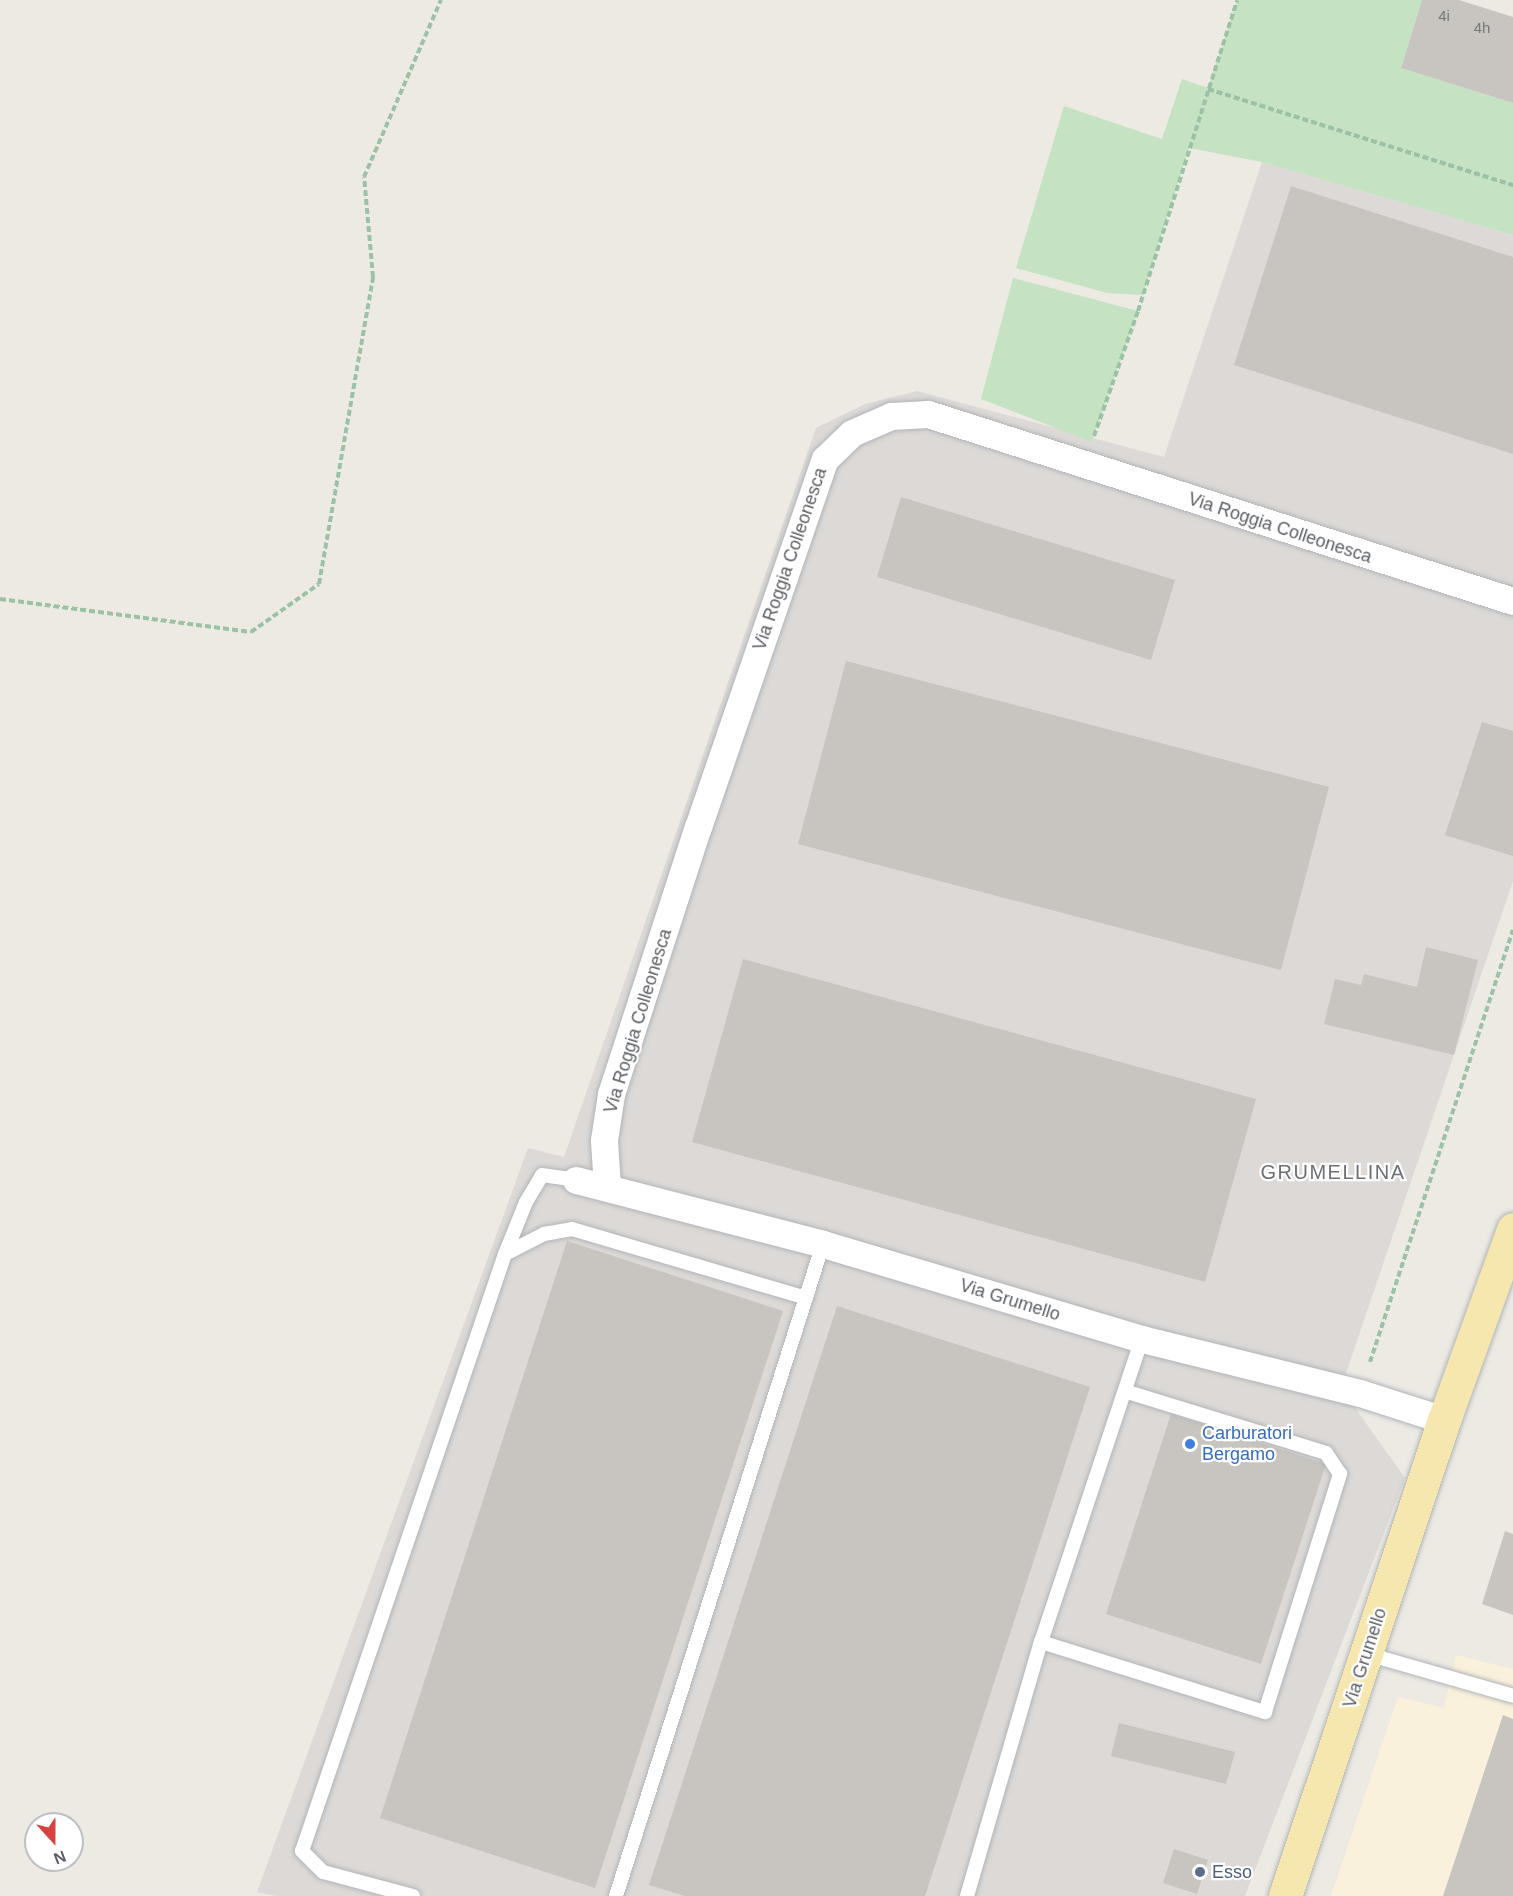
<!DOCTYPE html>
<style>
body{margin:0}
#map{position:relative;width:1513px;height:1896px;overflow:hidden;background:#edeae4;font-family:Helvetica,sans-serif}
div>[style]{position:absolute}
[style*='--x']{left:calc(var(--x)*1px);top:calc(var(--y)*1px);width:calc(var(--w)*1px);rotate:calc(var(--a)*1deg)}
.commercial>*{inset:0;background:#faf1dc}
.industrial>*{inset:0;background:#dcd9d6}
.green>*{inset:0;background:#c5e2c3}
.building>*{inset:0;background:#c8c5c0}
.path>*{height:4px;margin-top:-2px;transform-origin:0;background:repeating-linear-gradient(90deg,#9cc2a5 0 6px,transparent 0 9px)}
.roads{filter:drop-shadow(0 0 2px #b1b4b8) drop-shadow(0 0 2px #b1b4b8)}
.service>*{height:14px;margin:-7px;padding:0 7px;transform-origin:7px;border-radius:7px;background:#fff}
.minor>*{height:27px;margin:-13.5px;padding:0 13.5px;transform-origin:13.5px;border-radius:13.5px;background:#fff}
.primary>*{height:33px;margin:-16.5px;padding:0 16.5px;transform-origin:16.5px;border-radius:16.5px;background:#f6e7af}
.dots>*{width:16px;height:16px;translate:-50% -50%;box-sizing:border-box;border:3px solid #fff;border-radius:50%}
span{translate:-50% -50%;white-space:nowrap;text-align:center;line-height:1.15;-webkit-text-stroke:4.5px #fff;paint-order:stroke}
.number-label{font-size:15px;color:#77787a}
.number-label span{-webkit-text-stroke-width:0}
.street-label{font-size:18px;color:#5c5f63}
.shop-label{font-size:18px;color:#366cbe}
.left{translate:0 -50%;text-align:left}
.service-label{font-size:18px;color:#4e5e75}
.neighbourhood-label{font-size:20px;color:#6d7175;letter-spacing:1.5px}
.north{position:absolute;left:24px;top:1812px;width:60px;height:60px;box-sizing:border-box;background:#fff;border:2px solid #bebfc1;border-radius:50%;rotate:159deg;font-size:16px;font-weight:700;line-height:24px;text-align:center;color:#5c5f63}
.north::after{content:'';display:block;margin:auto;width:21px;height:27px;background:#d74240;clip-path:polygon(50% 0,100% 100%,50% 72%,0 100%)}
</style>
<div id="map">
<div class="commercial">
<div style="clip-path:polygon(1456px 1655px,1513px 1669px,1513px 1896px,1331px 1896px,1398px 1697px,1444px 1708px)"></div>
</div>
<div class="industrial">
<div style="clip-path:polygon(1262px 162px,1513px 235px,1513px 881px,1341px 1388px,1405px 1478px,1245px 1896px,276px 1896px,257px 1892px,528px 1148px,564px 1157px,816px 428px,865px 404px,917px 391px,1164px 457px)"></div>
</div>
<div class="green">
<div style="clip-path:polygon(1237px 0,1422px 0,1401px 68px,1513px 103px,1513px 235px,1262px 162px,1189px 148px,1143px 295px,1107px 293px,1016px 268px,1064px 106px,1162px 139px,1182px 79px,1208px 88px)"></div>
<div style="clip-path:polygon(1013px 278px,1138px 311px,1092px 442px,981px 399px)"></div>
</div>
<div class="building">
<div style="clip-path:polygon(1422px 0,1459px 0,1513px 17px,1513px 103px,1401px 68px)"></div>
<div style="clip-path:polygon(1291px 186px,1513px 257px,1513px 454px,1234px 365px)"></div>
<div style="clip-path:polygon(901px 497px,1175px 580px,1151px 660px,877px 577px)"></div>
<div style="clip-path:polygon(846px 661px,1329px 787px,1281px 970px,798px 844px)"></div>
<div style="clip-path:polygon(1482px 722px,1513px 731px,1513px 856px,1445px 835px)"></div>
<div style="clip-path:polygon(1426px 947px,1478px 960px,1454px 1055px,1324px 1024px,1335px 979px,1361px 985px,1364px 974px,1417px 987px)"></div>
<div style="clip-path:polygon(743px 959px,1256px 1099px,1205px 1282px,692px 1142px)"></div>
<div style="clip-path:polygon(567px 1241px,783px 1311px,595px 1888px,380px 1818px)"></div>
<div style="clip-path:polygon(837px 1306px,1090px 1387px,925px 1896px,685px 1896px,649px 1885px)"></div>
<div style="clip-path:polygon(1171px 1414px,1326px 1464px,1261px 1664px,1106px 1614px)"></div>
<div style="clip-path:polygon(1505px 1531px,1513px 1534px,1513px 1615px,1482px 1604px)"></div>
<div style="clip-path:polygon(1503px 1715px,1513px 1719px,1513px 1896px,1443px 1896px)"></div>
<div style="clip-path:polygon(1119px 1723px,1235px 1752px,1226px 1784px,1111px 1756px)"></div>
<div style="clip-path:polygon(1174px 1849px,1208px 1860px,1197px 1894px,1163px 1883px)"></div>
</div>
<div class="path">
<div style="--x:1208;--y:89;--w:320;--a:17.5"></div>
<div style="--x:1094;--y:436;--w:133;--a:-70.6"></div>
<div style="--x:1138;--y:311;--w:326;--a:-72.3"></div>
<div style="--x:0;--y:599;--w:253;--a:7.5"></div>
<div style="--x:251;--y:632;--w:83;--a:-35.2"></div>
<div style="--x:319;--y:584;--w:312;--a:-80"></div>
<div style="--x:373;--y:277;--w:100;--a:-95.1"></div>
<div style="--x:364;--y:177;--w:193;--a:-66.5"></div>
<div style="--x:1370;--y:1362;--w:455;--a:-71.7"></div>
</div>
<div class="roads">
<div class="service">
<div style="--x:505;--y:1254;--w:44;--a:-27.1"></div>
<div style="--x:544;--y:1234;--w:28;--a:-10"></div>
<div style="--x:572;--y:1229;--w:244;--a:16.4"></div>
<div style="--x:1041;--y:1642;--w:235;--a:17.4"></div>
<div style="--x:1265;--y:1712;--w:250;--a:-72.5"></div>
<div style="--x:1340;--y:1474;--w:25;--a:-124"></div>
<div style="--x:1326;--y:1453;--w:210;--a:-162.9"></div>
<div style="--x:1367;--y:1654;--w:152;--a:16"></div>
<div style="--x:413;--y:1896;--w:93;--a:-165.1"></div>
<div style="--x:323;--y:1872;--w:30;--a:-135"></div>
<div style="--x:302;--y:1851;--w:631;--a:-71.22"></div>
<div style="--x:505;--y:1254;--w:56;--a:-68"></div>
<div style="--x:526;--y:1202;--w:31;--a:-59"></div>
<div style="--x:542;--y:1175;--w:34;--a:8"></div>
<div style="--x:616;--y:1896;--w:684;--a:-72.39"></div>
<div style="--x:967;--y:1896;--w:265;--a:-73.8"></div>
<div style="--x:1041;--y:1642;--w:319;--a:-71.6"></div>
</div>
<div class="minor">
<div style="--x:576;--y:1180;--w:255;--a:14.5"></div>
<div style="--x:823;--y:1244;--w:333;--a:16.6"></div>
<div style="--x:1142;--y:1339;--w:225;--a:13.9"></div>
<div style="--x:1360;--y:1393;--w:88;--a:17.8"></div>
<div style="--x:607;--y:1187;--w:47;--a:-93.7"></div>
<div style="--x:604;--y:1140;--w:47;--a:-81.3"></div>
<div style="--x:611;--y:1094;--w:281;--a:-72"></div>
<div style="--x:698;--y:827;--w:389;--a:-71"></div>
<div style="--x:825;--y:459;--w:37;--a:-44"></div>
<div style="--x:852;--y:433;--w:43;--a:-23.6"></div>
<div style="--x:891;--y:416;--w:37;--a:-3"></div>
<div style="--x:928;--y:414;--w:614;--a:17.73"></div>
</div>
<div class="primary">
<div style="--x:1285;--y:1896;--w:502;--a:-71.53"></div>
<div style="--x:1444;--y:1420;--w:203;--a:-70.1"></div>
</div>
</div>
<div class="dots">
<div style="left:1190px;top:1444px;background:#3f7fe0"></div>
<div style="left:1200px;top:1872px;background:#5c6f8a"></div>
</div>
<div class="number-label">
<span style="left:1444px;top:16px">4i</span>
<span style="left:1482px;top:28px">4h</span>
</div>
<div class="street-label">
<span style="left:1280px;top:528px;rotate:18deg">Via Roggia Colleonesca</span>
<span style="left:790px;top:559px;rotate:-71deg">Via Roggia Colleonesca</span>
<span style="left:638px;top:1021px;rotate:-73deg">Via Roggia Colleonesca</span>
<span style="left:1010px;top:1300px;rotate:17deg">Via Grumello</span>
<span style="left:1365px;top:1658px;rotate:-72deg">Via Grumello</span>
</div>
<div class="shop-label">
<span class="left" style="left:1202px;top:1444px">Carburatori<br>Bergamo</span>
</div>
<div class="service-label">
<span class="left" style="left:1212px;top:1872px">Esso</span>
</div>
<div class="neighbourhood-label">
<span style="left:1333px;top:1172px">GRUMELLINA</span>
</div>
<div class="north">N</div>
</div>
